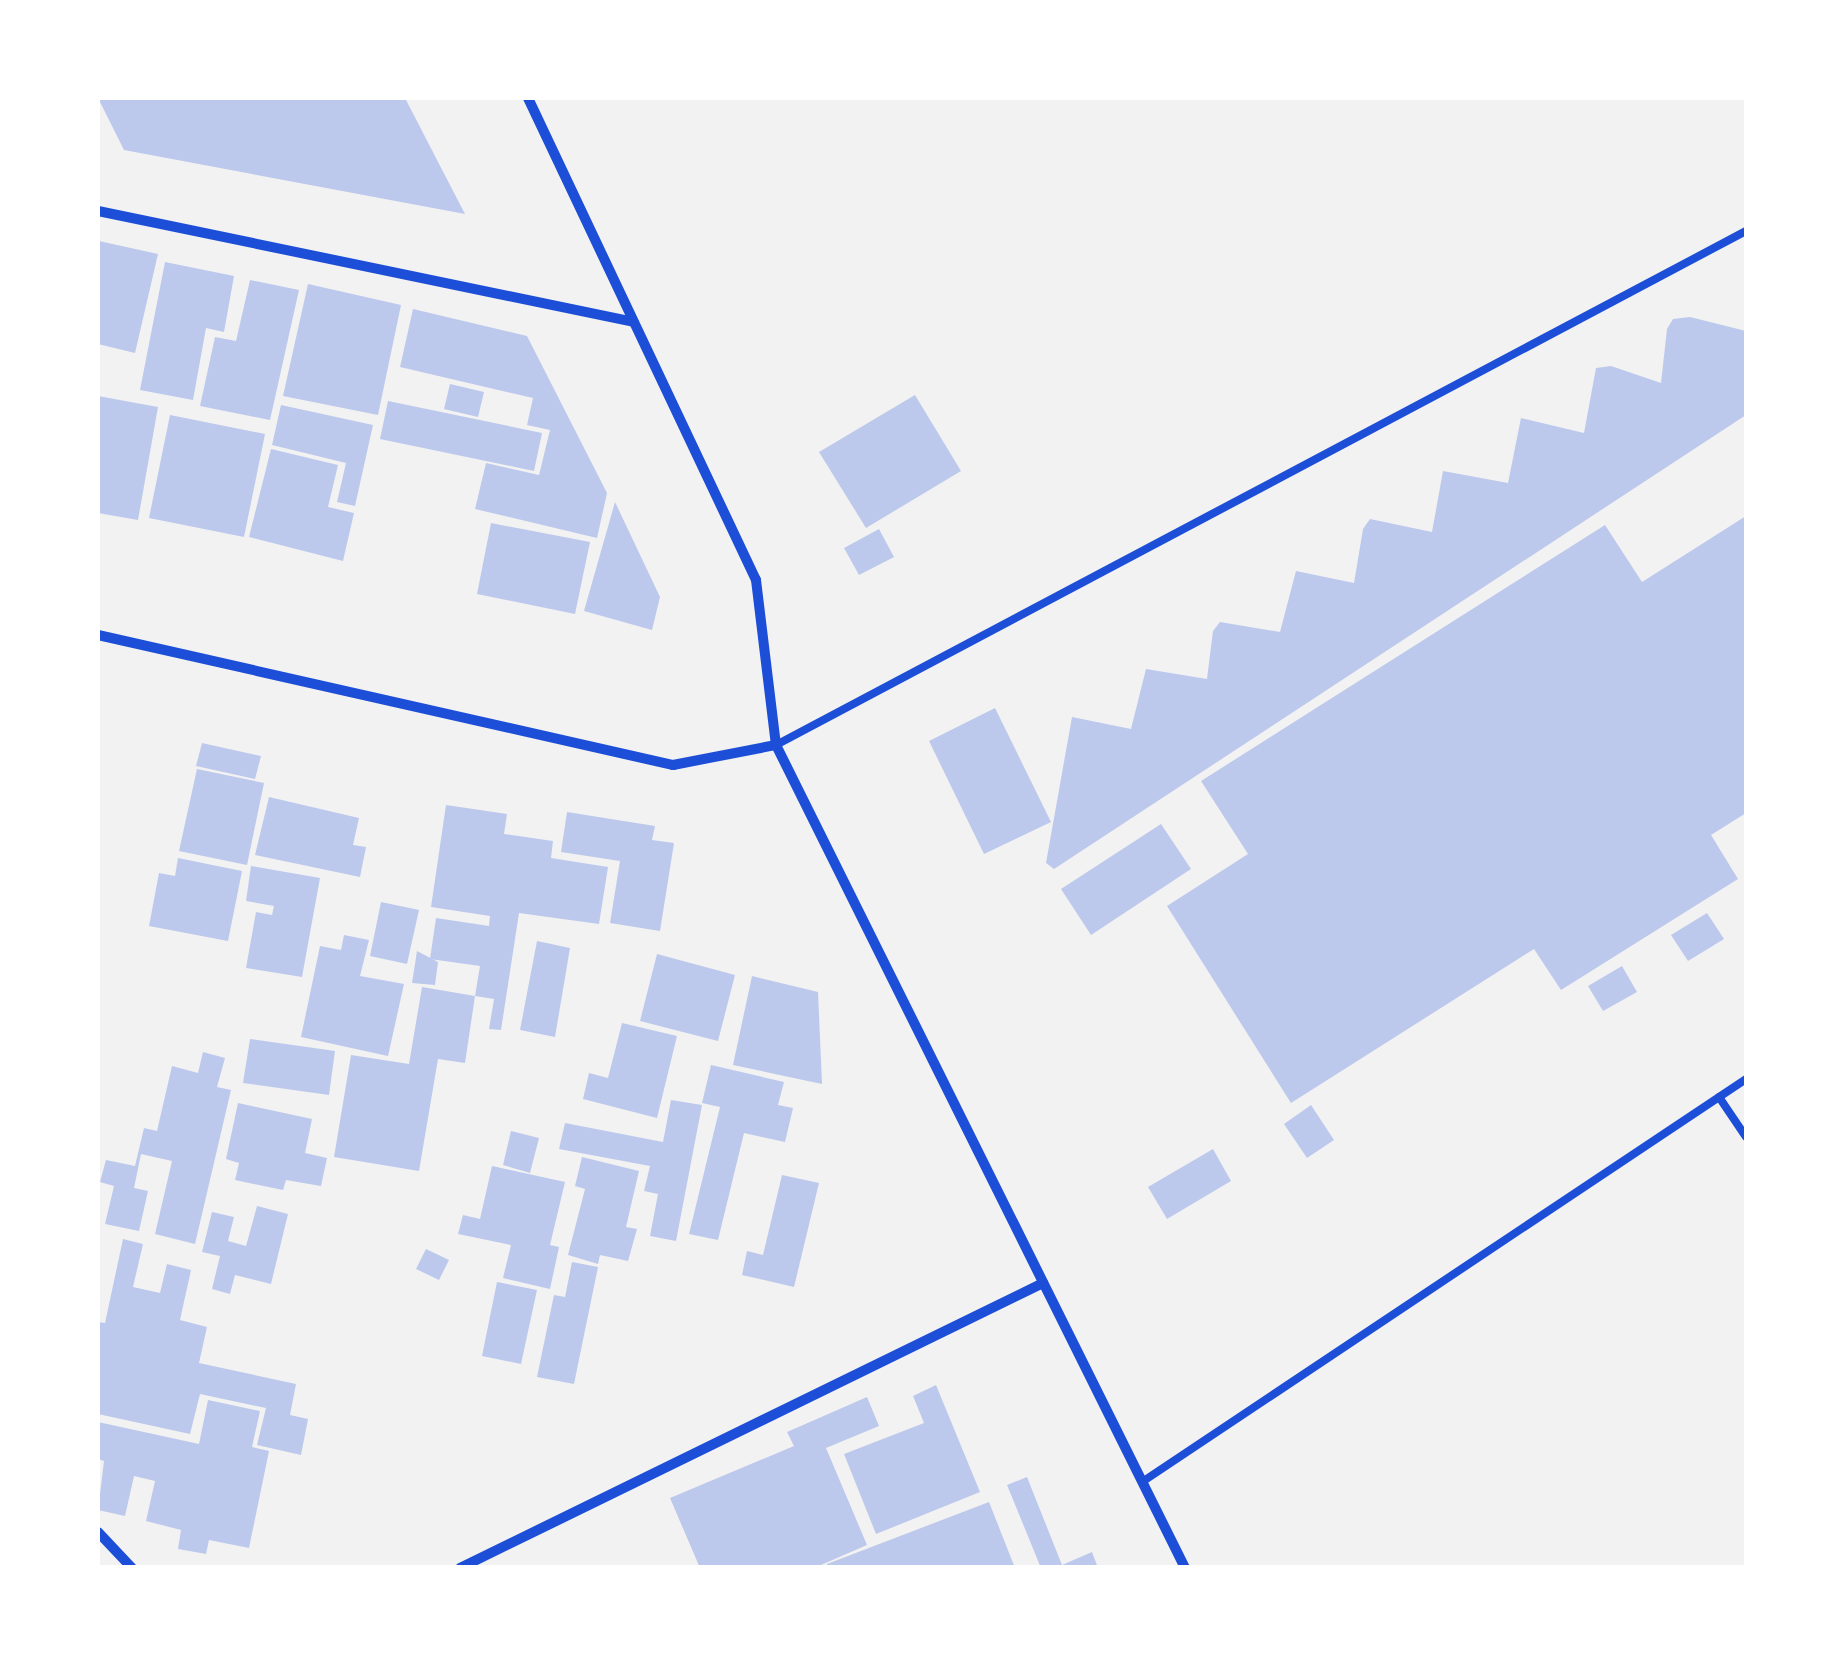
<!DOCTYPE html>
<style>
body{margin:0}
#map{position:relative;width:1844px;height:1665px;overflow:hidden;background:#f2f2f2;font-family:Montserrat,sans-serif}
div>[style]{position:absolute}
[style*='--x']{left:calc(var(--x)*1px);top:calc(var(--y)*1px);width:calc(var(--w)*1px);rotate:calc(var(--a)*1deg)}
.building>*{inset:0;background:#bdc9ec}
.service>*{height:8px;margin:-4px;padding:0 4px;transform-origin:4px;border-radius:4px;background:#1d4ed8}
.minor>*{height:10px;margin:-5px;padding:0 5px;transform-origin:5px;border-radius:5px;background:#1d4ed8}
span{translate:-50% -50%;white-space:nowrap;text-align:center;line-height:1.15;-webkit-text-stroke:8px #fff;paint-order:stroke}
.frame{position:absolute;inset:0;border:100px solid #fff;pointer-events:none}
</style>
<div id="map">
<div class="building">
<div style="clip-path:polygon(98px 98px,405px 98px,465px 214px,124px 150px)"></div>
<div style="clip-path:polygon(99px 241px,158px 254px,135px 353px,98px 344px)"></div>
<div style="clip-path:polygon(165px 262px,234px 276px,224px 332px,206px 328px,193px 400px,140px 390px)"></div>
<div style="clip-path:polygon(250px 280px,299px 290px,270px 420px,200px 406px,215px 337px,236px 341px)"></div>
<div style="clip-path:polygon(308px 284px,401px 305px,378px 415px,283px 396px)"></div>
<div style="clip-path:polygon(413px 309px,527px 336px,607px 493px,597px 538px,475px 509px,486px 463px,539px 475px,550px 430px,527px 425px,533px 398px,400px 367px)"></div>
<div style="clip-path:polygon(1690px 317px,1746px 331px,1746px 415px,1054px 869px,1046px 863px,1072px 717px,1131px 729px,1146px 669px,1207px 679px,1213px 631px,1220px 622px,1280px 632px,1296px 571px,1354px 583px,1363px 529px,1370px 519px,1432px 532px,1443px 471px,1508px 483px,1521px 418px,1584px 433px,1596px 368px,1611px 366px,1661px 383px,1667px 329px,1673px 319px)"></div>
<div style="clip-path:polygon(450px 384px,484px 392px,478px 417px,444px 409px)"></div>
<div style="clip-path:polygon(915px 395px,961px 471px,866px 528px,819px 452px)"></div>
<div style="clip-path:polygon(98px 396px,158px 407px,138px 520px,98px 513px)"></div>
<div style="clip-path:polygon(388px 401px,542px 433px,534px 471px,380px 439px)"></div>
<div style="clip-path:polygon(281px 405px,373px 425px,355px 506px,337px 502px,346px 463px,272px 445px)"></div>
<div style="clip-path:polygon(170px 415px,265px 434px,244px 537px,149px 518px)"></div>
<div style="clip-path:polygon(271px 449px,338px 465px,328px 507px,354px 513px,343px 561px,249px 537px)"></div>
<div style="clip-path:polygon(615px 502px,660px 597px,652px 630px,584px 611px)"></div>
<div style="clip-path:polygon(1746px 516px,1746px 813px,1711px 835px,1738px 879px,1561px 990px,1534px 949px,1291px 1103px,1167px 906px,1248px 854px,1201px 781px,1605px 525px,1642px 582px)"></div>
<div style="clip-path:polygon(491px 523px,590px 542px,575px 614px,477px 594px)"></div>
<div style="clip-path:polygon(879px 529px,894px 557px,859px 575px,844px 548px)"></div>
<div style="clip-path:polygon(995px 708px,1051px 822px,984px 854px,929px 741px)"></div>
<div style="clip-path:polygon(202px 743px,261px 756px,255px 779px,196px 766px)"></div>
<div style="clip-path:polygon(197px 769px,264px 783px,247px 865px,179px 851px)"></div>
<div style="clip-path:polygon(269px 797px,359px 818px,353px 845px,366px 847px,360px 877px,255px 855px)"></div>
<div style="clip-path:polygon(446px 805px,507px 814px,504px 834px,553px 841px,551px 858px,608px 867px,599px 924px,519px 913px,501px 1030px,489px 1029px,494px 999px,475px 996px,480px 966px,430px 959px,436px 918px,489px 926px,490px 916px,431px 907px)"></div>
<div style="clip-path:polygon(567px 812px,655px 826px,652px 840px,674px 843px,660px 931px,610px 923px,620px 861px,561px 852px)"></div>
<div style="clip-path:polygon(1161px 824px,1191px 869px,1091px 935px,1061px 889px)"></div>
<div style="clip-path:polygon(178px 858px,242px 871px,228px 941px,149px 926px,159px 873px,175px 876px)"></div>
<div style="clip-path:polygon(251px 866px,320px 878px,302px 977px,246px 968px,256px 912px,272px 915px,274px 906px,246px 901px)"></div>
<div style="clip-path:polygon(381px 902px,419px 910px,407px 964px,370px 956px)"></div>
<div style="clip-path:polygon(1707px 913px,1724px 939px,1688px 961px,1671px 935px)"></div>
<div style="clip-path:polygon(344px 935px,369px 940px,360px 976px,404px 984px,388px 1056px,301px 1037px,320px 946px,341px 950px)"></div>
<div style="clip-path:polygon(537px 941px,570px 948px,555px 1037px,520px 1030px)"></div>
<div style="clip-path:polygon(417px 951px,438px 962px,435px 985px,412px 983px)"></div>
<div style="clip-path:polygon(657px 954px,735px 975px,718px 1041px,640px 1021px)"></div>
<div style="clip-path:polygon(1622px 966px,1637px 992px,1603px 1011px,1588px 986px)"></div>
<div style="clip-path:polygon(752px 976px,818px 992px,822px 1084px,733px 1065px)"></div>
<div style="clip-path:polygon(422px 987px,475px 996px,465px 1063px,438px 1059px,419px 1171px,334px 1157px,351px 1055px,409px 1064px)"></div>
<div style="clip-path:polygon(622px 1023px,677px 1036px,657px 1118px,583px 1099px,589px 1073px,608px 1078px)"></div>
<div style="clip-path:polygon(250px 1039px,335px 1051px,329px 1095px,243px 1083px)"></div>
<div style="clip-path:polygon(203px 1052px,225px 1058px,217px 1087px,231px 1090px,195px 1244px,155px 1234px,172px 1161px,141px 1154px,134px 1188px,148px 1191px,139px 1231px,105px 1224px,114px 1186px,100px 1182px,106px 1160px,135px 1166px,144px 1128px,157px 1131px,172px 1066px,198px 1073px)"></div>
<div style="clip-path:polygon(711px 1065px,784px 1082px,778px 1105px,793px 1108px,785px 1142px,744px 1133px,718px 1240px,689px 1234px,720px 1107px,702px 1103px)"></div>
<div style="clip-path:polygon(671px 1100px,702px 1105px,676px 1241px,650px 1236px,658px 1194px,644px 1191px,650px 1166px,559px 1149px,565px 1123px,663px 1142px)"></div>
<div style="clip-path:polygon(238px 1103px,312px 1119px,305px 1153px,327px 1158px,321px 1186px,286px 1180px,283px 1190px,235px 1180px,239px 1163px,226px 1159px)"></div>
<div style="clip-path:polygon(1311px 1105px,1334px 1140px,1307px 1158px,1284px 1124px)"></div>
<div style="clip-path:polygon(511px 1131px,539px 1138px,530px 1173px,503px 1165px)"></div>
<div style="clip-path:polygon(1213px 1149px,1231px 1181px,1167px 1219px,1148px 1187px)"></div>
<div style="clip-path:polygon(582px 1157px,639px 1171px,626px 1227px,637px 1229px,628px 1261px,600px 1255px,598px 1264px,568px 1255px,585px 1189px,575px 1186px)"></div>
<div style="clip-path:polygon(492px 1166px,565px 1182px,550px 1245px,559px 1247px,550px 1289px,503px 1278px,511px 1245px,458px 1234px,463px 1215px,480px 1219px)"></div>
<div style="clip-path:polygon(782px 1175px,819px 1183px,794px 1287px,742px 1275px,747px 1251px,763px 1255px)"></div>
<div style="clip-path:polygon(257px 1206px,288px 1214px,271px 1284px,235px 1275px,230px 1294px,212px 1289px,220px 1256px,202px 1252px,212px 1212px,234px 1217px,228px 1241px,246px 1246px)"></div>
<div style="clip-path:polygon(123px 1239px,143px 1244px,133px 1287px,160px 1293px,167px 1264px,191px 1270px,180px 1320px,207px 1327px,199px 1363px,296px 1384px,290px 1415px,308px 1419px,301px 1455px,257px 1445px,266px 1408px,200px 1394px,190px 1434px,98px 1414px,98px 1322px,105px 1323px)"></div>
<div style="clip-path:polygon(426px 1249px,449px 1260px,439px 1280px,416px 1269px)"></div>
<div style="clip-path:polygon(572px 1262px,598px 1267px,574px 1384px,537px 1377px,554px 1295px,565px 1297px)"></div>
<div style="clip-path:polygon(497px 1282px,537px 1290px,521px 1364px,482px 1356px)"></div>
<div style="clip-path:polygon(936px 1385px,980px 1492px,876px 1534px,844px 1454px,924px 1423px,913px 1396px)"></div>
<div style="clip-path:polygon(867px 1397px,879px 1426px,826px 1448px,867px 1545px,814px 1568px,700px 1568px,670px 1498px,794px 1446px,787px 1432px)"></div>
<div style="clip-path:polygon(208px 1400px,260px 1411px,252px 1447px,269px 1451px,249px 1548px,209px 1540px,206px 1554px,178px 1549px,181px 1530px,146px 1521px,155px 1481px,134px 1476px,125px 1516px,98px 1510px,104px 1461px,98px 1459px,98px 1422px,199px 1444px)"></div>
<div style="clip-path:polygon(1027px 1477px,1062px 1565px,1092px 1552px,1098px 1568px,1041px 1568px,1007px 1485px)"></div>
<div style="clip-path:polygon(989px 1502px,1015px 1568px,828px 1568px,827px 1564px)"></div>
</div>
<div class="service">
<div style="--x:776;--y:745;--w:1098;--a:-27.92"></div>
<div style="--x:1719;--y:1097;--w:48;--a:56"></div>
<div style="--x:1142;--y:1482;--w:726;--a:-33.71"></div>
</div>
<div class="minor">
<div style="--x:528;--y:98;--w:533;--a:64.68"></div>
<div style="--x:756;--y:580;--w:166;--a:83.1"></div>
<div style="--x:776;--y:745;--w:919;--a:63.57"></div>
<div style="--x:98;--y:211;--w:547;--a:11.7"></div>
<div style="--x:98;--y:635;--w:590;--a:12.74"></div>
<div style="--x:673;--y:765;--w:105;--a:-11"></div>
<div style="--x:98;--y:1532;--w:50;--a:46.6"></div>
<div style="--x:460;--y:1568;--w:649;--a:-26.05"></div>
</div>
<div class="frame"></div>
</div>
